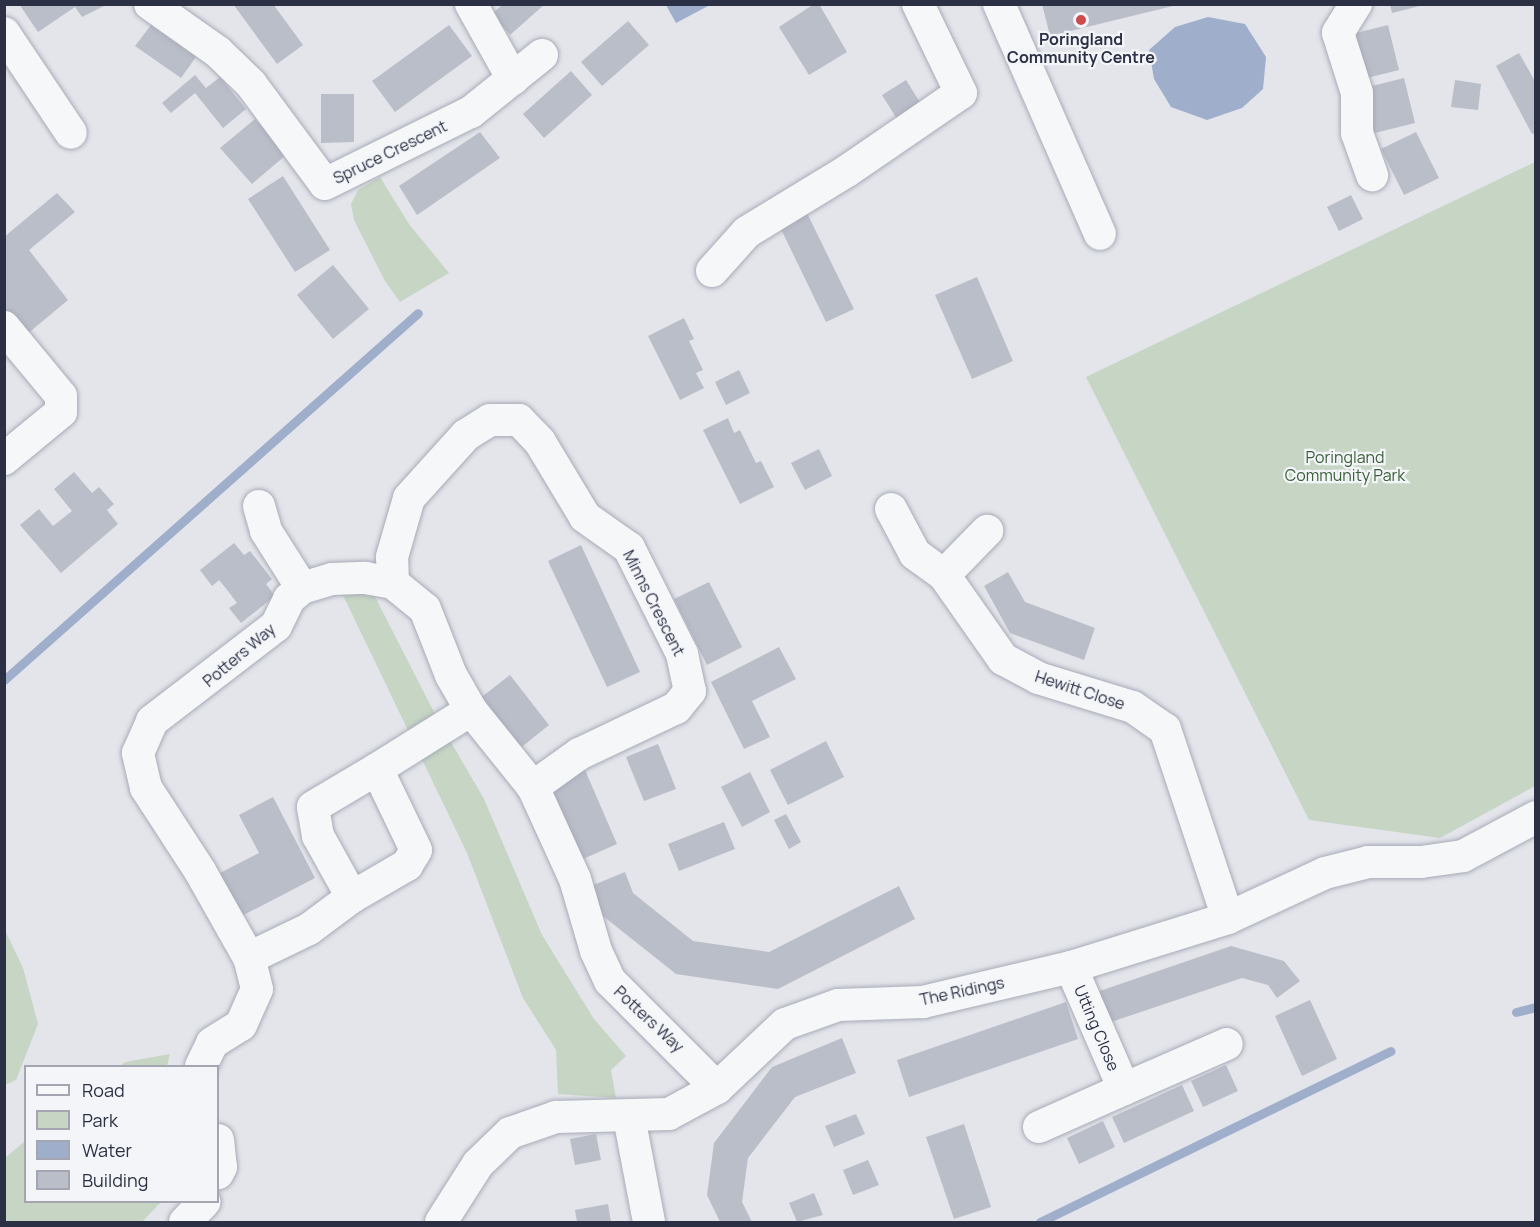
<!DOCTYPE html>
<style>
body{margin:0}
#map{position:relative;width:1540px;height:1227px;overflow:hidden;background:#e3e5eb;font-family:Manrope,sans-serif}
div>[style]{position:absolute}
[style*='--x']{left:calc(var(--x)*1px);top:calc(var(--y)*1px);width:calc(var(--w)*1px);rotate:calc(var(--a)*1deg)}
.green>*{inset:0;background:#c6d5c4}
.water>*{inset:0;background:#9faecb}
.stream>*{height:9px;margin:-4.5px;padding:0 4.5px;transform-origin:4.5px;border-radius:4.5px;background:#9faecb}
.building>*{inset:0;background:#babec9}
.roads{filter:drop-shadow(0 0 2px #a8abb6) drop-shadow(0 0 2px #a8abb6)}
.minor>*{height:32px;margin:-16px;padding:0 16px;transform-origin:16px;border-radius:16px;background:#f6f7f9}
.dots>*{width:16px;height:16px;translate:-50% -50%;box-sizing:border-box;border:3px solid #f3f5f8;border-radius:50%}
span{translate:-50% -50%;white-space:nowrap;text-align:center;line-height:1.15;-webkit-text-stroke:4.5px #f3f5f8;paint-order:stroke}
.poi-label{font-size:16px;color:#2b3044;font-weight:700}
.street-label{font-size:16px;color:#2b3044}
.park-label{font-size:16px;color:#3a5f38}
.frame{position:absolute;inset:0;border:6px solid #2b3044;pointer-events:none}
.legend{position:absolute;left:24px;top:1065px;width:195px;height:138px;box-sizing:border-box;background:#f3f5f8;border:2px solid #a3a6b0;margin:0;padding:8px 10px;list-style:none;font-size:18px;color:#2b3044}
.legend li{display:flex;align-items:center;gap:12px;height:30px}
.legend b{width:30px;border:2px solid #a3a6b0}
</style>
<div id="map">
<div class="green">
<div style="clip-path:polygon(1535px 162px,1535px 786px,1440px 838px,1309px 820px,1086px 377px)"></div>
<div style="clip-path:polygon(380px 177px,409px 224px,449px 273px,400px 302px,385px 281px,354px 220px,351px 204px,358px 190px)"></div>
<div style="clip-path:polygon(340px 589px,371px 589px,437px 718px,484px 799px,542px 935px,594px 1019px,626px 1056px,611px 1070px,616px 1098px,558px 1094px,556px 1050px,523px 998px,467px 853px)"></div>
<div style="clip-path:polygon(5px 930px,23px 968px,38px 1024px,16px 1080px,5px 1085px)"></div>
<div style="clip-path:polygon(170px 1054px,167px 1066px,120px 1066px,125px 1062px)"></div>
<div style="clip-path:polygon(25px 1141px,26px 1202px,161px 1202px,142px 1222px,5px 1222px,5px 1158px)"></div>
</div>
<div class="water">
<div style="clip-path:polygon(666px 5px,710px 5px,676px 23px)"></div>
<div style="clip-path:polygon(1208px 17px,1245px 24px,1266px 57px,1263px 89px,1242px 108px,1207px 120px,1171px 107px,1154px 79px,1149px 50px,1175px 27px)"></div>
</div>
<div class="stream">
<div style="--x:4;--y:680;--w:553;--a:-41.56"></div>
<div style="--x:1516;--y:1012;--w:21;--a:-14"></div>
<div style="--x:1040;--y:1222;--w:390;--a:-26"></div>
</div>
<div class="building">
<div style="clip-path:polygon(19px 4px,108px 4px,82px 17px,75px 7px,38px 32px)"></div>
<div style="clip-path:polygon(233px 4px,273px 4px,303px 45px,277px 64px)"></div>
<div style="clip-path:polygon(503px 4px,545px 4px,510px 35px,492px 14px)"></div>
<div style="clip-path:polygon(814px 4px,819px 4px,847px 52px,809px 75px,779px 27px)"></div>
<div style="clip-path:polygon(1042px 4px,1177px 4px,1177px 5px,1050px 36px)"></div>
<div style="clip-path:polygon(1390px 4px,1424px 4px,1424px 5px,1392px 13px)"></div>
<div style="clip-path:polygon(628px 21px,649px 45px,602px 86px,581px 62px)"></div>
<div style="clip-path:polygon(151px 25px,196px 57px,181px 78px,135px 46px)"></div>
<div style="clip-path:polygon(449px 25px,472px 56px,395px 112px,372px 81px)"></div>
<div style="clip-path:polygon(1388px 25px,1399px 70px,1359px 80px,1348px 35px)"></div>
<div style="clip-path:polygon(1519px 53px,1536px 83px,1536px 133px,1532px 134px,1496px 66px)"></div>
<div style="clip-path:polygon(571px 71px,592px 95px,544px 138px,523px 114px)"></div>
<div style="clip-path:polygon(195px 75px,206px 88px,220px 77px,246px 109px,223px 128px,195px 93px,171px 113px,162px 103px)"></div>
<div style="clip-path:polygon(1404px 78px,1415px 123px,1375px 133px,1364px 88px)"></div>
<div style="clip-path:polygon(906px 80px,921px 104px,897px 119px,882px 95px)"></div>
<div style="clip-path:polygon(1455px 80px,1481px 84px,1478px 110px,1451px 107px)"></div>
<div style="clip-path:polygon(321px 94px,354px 94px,354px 142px,321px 143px)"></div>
<div style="clip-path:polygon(255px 119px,286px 155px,252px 184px,220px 148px)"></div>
<div style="clip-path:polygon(480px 132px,500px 158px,417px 215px,399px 186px)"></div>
<div style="clip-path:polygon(1416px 132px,1439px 178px,1404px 195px,1381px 149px)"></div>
<div style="clip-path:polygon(283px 176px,330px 250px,295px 272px,248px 199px)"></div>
<div style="clip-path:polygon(57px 193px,75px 212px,29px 250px,68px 300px,26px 335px,4px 308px,4px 237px)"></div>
<div style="clip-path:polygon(1351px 195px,1363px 219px,1339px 231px,1327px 207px)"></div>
<div style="clip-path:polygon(805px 209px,854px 309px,826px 322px,778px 223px)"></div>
<div style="clip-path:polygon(333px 265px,369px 309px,333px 339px,297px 295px)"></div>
<div style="clip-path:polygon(977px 277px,1013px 361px,972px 379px,935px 295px)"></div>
<div style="clip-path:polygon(684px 318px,694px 339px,689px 341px,703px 370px,696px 373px,704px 388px,680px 400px,648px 336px)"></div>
<div style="clip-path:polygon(739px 370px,750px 393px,726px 405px,715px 382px)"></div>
<div style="clip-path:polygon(728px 418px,734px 433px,740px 430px,756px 463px,761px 461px,774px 487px,740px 504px,703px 430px)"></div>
<div style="clip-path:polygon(819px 449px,832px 476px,805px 490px,791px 463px)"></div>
<div style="clip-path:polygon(74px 472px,92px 493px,99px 487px,114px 504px,107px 510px,118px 524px,61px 573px,20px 525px,39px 509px,53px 526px,72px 511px,54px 489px)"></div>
<div style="clip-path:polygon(234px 543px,244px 555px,250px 551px,272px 579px,266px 584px,275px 596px,241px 623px,229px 608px,237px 603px,228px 591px,219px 580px,212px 586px,200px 570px)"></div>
<div style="clip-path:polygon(581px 545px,640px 672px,607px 687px,548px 561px)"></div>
<div style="clip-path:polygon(1008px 572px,1025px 602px,1095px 628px,1084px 660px,1010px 633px,984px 586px)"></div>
<div style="clip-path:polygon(709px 582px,742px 647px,707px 665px,674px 599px)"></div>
<div style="clip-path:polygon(779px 647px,796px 679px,752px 701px,770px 737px,744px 749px,711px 682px)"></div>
<div style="clip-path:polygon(510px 675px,549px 725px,518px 750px,479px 699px)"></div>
<div style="clip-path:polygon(826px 741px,844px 777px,788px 805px,770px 770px)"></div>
<div style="clip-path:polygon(658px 744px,676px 789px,644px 801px,626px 757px)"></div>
<div style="clip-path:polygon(585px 770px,617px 844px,583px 859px,550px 785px)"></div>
<div style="clip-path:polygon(750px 772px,770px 812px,742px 827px,721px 787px)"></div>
<div style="clip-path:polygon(273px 797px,315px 878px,236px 919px,214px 876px,259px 853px,239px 815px)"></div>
<div style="clip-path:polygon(786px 814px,801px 842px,789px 849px,774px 820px)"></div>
<div style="clip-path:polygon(724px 822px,735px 849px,679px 871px,668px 844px)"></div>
<div style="clip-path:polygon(625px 872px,633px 893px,693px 941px,769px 952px,899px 886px,915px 919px,778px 989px,676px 974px,603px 916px,591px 886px)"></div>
<div style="clip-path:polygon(1231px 946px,1284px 961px,1300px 981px,1277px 998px,1268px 985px,1242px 978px,1105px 1024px,1094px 993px)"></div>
<div style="clip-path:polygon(1310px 1000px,1337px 1059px,1302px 1076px,1275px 1016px)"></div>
<div style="clip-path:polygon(1066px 1002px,1078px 1039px,909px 1097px,897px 1060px)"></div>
<div style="clip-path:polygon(842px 1038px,856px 1073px,795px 1097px,748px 1158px,742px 1202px,752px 1222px,720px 1222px,707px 1195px,714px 1143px,772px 1067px)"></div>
<div style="clip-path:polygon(1226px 1065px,1238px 1091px,1203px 1107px,1191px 1081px)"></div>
<div style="clip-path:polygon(1182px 1085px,1194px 1111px,1124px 1143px,1112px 1117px)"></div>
<div style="clip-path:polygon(856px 1114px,865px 1134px,834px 1147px,825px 1126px)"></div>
<div style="clip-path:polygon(1103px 1121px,1115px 1147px,1079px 1164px,1067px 1138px)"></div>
<div style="clip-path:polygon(964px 1124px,991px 1207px,954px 1219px,926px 1137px)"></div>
<div style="clip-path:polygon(596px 1134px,601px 1160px,575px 1165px,570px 1139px)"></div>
<div style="clip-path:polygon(868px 1160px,879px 1185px,853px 1195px,843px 1170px)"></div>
<div style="clip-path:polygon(814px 1193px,823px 1215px,797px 1222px,789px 1203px)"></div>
<div style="clip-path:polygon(608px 1204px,611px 1222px,577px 1222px,575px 1210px)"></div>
</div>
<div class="roads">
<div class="minor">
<div style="--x:150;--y:4;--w:83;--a:35.2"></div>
<div style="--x:218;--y:52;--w:46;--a:44.1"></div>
<div style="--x:251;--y:84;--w:124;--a:53.5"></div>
<div style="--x:325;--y:184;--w:163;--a:-26.3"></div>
<div style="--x:471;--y:112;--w:91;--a:-38.8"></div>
<div style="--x:471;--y:4;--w:86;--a:60.8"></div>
<div style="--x:999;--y:4;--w:251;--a:66.3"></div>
<div style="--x:1356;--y:4;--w:34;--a:122"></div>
<div style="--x:1338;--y:33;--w:63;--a:72.4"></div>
<div style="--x:1357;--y:93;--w:40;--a:90"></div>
<div style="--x:1357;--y:133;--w:45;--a:70.3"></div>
<div style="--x:4;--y:33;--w:120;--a:56.2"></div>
<div style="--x:712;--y:271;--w:52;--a:-48.1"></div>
<div style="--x:747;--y:232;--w:117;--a:-31.4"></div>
<div style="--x:847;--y:171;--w:138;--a:-34.4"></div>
<div style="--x:961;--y:93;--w:99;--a:-115.8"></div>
<div style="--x:4;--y:327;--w:89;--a:50.4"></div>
<div style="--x:61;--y:396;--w:16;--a:90"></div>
<div style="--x:61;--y:412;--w:74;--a:140.5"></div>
<div style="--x:259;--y:506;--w:26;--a:74"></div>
<div style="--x:266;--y:531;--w:67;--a:57.7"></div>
<div style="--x:891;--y:509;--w:51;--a:61.9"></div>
<div style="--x:915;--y:554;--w:36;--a:36"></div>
<div style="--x:944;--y:575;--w:103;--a:54.9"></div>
<div style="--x:1003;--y:659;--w:40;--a:28"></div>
<div style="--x:1038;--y:678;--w:99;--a:17"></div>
<div style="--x:1133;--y:707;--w:39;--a:35"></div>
<div style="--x:1165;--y:729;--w:199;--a:71.6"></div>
<div style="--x:944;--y:575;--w:62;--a:-45.7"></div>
<div style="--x:393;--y:583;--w:26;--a:-92"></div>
<div style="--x:392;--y:557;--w:61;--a:-73.9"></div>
<div style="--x:409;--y:498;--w:85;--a:-47.9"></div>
<div style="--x:466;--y:435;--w:28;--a:-32"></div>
<div style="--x:490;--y:420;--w:29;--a:0"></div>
<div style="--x:519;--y:420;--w:30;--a:46"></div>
<div style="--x:540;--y:442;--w:87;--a:59"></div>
<div style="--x:585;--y:517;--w:54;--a:35.2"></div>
<div style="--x:629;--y:548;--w:119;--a:63.4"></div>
<div style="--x:682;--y:654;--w:38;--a:78"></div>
<div style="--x:690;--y:691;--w:22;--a:129"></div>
<div style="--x:676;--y:708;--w:107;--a:154.6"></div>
<div style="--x:579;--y:754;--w:57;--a:144.3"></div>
<div style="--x:352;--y:897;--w:70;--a:-119.1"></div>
<div style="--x:318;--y:836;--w:29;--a:-100"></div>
<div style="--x:313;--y:807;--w:74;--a:-30.7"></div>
<div style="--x:249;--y:958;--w:67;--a:-25.8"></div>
<div style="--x:309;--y:929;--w:54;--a:-36.7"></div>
<div style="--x:352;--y:897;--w:64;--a:-30.2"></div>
<div style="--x:407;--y:865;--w:17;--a:-59"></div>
<div style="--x:416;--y:850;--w:90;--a:-115.7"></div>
<div style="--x:377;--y:769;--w:111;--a:-32.1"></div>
<div style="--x:201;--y:1066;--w:25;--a:-64"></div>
<div style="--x:212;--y:1043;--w:34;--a:-32"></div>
<div style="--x:241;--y:1025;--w:39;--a:-66"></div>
<div style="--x:257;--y:989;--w:32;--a:-104"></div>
<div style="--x:249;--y:958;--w:100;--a:-119.4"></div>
<div style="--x:200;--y:871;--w:99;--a:-123"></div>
<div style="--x:146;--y:788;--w:36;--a:-103"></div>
<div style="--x:138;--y:753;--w:35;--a:-66"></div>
<div style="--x:152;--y:721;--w:156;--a:-37.5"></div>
<div style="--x:276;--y:626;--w:30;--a:-64"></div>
<div style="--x:289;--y:599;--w:17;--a:-40"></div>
<div style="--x:302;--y:588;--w:31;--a:-17"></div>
<div style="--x:332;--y:579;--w:33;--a:-2"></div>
<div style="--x:365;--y:578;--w:28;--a:10"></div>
<div style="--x:393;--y:583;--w:41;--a:39.1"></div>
<div style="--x:425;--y:609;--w:71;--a:68.5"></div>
<div style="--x:451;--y:675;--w:40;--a:60.3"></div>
<div style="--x:471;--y:710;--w:99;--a:51.2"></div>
<div style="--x:533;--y:787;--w:101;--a:65.5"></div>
<div style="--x:575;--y:879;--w:75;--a:73.7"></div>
<div style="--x:596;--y:951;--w:33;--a:65"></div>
<div style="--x:610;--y:981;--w:151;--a:45"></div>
<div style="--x:1124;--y:1089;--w:112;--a:-23.6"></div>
<div style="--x:629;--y:1117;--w:107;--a:79.2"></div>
<div style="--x:1039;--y:1127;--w:93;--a:-24.1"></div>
<div style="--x:1124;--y:1089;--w:133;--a:-113.5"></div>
<div style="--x:218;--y:1140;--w:27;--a:84"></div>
<div style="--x:221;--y:1167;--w:7;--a:117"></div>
<div style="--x:185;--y:1222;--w:28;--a:-46"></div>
<div style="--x:441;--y:1222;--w:69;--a:-57.5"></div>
<div style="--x:478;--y:1164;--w:45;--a:-44.1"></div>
<div style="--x:510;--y:1133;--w:49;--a:-19.2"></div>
<div style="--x:556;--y:1117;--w:113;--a:-1.5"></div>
<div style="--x:669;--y:1114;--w:55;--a:-28.4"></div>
<div style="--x:717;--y:1088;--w:93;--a:-43.3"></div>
<div style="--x:785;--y:1024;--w:56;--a:-19.7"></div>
<div style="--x:838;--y:1005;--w:85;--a:-2"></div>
<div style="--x:923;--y:1002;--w:152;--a:-13.3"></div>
<div style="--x:1071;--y:967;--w:164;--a:-17.3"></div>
<div style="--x:1228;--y:918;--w:107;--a:-24.9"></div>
<div style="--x:1325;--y:873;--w:44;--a:-14.3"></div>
<div style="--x:1368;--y:862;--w:53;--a:0"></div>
<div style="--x:1421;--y:862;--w:42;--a:-8.1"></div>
<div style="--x:1463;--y:856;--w:83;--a:-28.1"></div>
</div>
</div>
<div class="dots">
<div style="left:1081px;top:20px;background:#cf4a4c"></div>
</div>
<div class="poi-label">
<span style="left:1081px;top:48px">Poringland<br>Community Centre</span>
</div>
<div class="street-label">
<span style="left:390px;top:152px;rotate:-26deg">Spruce Crescent</span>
<span style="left:654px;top:603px;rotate:63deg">Minns Crescent</span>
<span style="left:239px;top:655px;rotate:-40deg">Potters Way</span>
<span style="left:1080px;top:690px;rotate:18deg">Hewitt Close</span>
<span style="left:962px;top:991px;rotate:-12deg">The Ridings</span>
<span style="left:649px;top:1019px;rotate:43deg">Potters Way</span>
<span style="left:1097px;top:1028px;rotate:67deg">Utting Close</span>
</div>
<div class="park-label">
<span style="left:1345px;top:466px">Poringland<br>Community Park</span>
</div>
<div class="frame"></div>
<ul class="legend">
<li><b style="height:8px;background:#f6f7f9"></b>Road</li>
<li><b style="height:16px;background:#c6d5c4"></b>Park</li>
<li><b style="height:16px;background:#9faecb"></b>Water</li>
<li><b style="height:16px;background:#babec9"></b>Building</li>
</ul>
</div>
